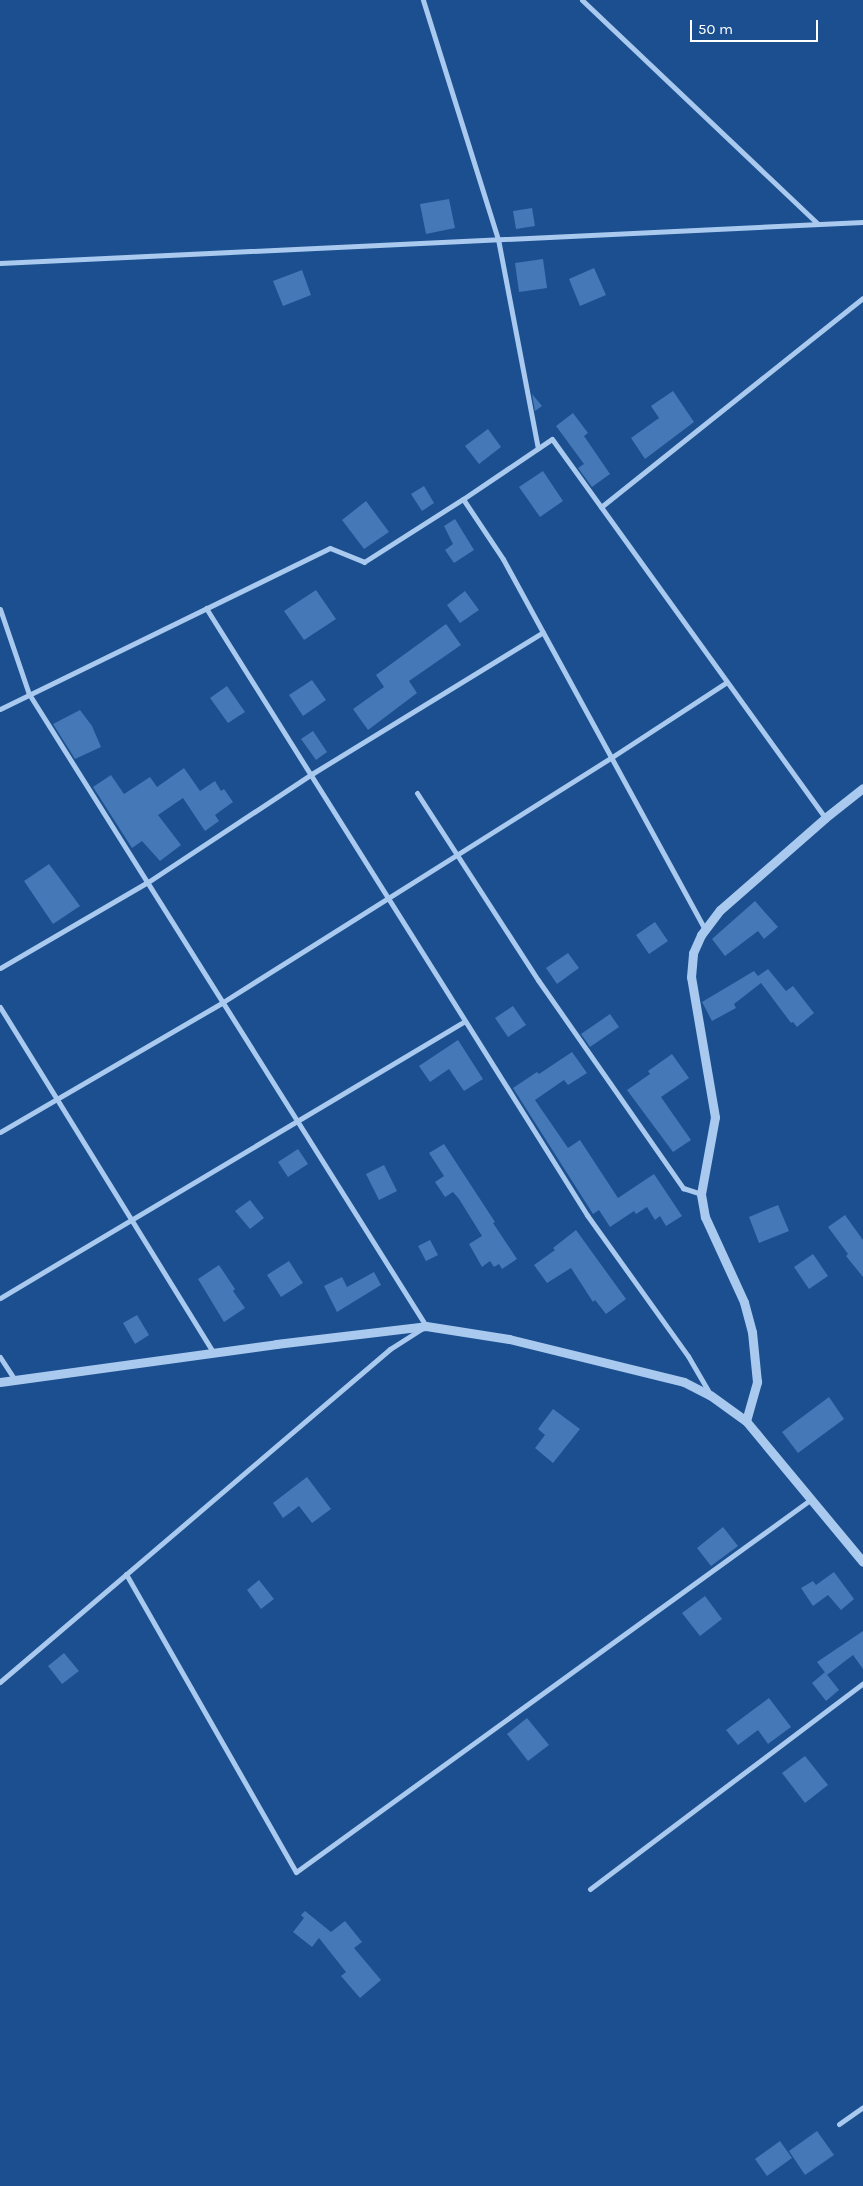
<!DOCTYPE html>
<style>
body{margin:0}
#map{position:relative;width:863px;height:2186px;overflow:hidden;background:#1b4f8f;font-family:Karla,sans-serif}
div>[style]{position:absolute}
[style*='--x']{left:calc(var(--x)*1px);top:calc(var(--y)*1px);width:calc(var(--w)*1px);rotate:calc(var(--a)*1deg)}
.building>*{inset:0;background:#4478b7}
.minor>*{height:5px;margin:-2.5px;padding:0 2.5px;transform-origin:2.5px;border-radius:2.5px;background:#a9c9ee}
.tertiary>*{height:9px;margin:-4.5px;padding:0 4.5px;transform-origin:4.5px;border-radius:4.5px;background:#a9c9ee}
span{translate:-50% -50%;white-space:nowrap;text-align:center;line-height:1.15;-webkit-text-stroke:4.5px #1b4f8f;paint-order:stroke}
.scale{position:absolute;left:690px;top:20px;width:128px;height:22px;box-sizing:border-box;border:2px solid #fff;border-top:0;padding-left:6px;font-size:15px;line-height:18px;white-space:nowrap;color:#fff;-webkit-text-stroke:4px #1b4f8f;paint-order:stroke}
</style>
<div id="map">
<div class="building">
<div style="clip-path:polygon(449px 199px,455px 228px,426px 234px,420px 204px)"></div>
<div style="clip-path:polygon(532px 208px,535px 226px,516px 229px,513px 211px)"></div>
<div style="clip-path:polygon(543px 259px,547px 288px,519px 292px,515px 263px)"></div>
<div style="clip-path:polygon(594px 268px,606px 295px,580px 306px,569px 279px)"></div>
<div style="clip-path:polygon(302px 270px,311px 295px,283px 306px,273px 281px)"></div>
<div style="clip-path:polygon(673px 391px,694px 422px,645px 459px,631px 438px,659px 418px,651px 406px)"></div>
<div style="clip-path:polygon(532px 394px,542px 406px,535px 411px)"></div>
<div style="clip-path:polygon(573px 413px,588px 433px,584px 436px,610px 474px,592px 487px,578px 468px,584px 464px,556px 426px)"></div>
<div style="clip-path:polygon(488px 429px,501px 447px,479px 464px,465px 446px)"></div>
<div style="clip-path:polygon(543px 471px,563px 501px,540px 517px,519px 487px)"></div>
<div style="clip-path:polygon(424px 486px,434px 503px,422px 511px,411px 494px)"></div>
<div style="clip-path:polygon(366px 501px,389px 532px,364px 549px,342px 520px)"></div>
<div style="clip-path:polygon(455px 519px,474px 550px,454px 563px,445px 550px,453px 544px,444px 526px)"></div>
<div style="clip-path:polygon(316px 590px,336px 619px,304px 640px,284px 611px)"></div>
<div style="clip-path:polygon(465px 591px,479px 610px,460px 623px,447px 605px)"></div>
<div style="clip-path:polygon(446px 624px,461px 645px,409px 681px,417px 693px,368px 730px,353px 709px,384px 687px,376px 675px)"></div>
<div style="clip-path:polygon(312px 680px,326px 700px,303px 716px,289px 695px)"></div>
<div style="clip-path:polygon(227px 686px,245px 712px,228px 723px,210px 698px)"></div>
<div style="clip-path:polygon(80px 710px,92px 726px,101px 747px,75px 759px,53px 724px)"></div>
<div style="clip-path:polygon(313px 731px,327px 752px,316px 760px,301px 739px)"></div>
<div style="clip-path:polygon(184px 768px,200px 791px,215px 781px,221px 791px,224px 789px,233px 802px,215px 815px,219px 821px,205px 831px,183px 798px,158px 815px,181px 845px,160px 861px,142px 841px,132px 848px,93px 787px,111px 775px,124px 794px,150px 777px,157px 787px)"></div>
<div style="clip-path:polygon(49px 864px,80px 906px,53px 924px,24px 881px)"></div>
<div style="clip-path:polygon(755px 901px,778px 927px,764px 939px,758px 931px,725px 956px,712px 939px)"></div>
<div style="clip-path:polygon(655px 922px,668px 941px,649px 954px,636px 935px)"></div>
<div style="clip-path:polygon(568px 953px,579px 968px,557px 984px,546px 968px)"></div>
<div style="clip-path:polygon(768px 969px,786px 991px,793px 986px,814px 1013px,797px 1027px,793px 1022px,791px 1023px,761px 983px,734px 1004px,736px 1008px,712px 1021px,702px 1002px,754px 971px,758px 976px)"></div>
<div style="clip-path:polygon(513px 1006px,526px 1025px,508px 1037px,495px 1018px)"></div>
<div style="clip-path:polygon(610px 1014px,619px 1027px,590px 1047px,581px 1034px)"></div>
<div style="clip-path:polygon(458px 1040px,483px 1079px,464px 1091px,449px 1069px,430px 1082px,419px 1066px)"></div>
<div style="clip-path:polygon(572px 1052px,587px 1073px,568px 1085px,564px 1080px,535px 1100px,568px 1148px,580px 1140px,618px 1198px,654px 1174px,682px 1216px,666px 1226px,660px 1216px,655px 1220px,647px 1207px,636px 1214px,634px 1211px,610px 1227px,599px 1210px,593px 1214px,513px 1088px,537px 1072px,539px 1074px)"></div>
<div style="clip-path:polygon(672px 1054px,689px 1078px,661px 1097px,691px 1140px,673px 1152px,627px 1090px,650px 1074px,648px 1071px)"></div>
<div style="clip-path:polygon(444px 1144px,495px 1222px,493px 1223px,517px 1259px,502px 1269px,499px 1264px,494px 1267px,490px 1261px,482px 1267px,469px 1244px,482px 1236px,459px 1199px,453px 1192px,445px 1197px,435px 1182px,444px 1176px,429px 1153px)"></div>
<div style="clip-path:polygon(298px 1149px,308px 1164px,288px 1177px,278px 1162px)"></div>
<div style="clip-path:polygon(384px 1165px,397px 1191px,379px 1200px,366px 1174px)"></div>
<div style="clip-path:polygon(250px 1200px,264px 1218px,250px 1229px,235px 1211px)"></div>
<div style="clip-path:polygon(778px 1205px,789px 1231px,759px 1243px,749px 1217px)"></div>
<div style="clip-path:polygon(845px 1215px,863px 1240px,863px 1277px,846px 1256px,848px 1254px,828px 1227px)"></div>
<div style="clip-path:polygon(576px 1230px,626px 1299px,606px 1314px,595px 1300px,593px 1302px,571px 1268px,547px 1283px,534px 1265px,555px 1250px,553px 1248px)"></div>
<div style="clip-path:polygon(430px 1240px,438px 1255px,426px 1261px,418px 1246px)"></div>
<div style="clip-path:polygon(813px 1254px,828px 1276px,809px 1289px,794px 1267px)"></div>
<div style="clip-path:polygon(289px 1261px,303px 1283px,281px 1297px,267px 1275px)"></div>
<div style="clip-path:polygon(219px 1265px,235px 1289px,233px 1291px,245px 1308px,224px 1322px,198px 1279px)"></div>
<div style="clip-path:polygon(374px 1272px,381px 1285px,337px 1312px,324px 1286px,342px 1277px,347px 1287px)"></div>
<div style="clip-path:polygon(137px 1315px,149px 1335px,135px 1344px,123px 1323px)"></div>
<div style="clip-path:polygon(829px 1397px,844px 1419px,798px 1453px,782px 1432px)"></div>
<div style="clip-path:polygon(553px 1409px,580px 1429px,553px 1463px,535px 1448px,545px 1435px,538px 1429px)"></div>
<div style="clip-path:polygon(307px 1477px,331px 1509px,312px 1523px,299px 1506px,283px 1518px,273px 1503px)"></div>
<div style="clip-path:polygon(723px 1527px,738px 1546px,711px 1566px,697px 1548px)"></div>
<div style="clip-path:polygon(834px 1572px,854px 1599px,841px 1610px,828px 1595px,813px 1606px,801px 1588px,813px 1581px,816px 1585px)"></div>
<div style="clip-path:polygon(259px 1580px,274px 1599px,261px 1609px,247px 1590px)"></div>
<div style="clip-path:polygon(705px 1596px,722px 1619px,700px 1636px,682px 1613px)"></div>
<div style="clip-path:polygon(863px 1631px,863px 1669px,853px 1655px,827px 1675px,817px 1662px)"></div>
<div style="clip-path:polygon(64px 1653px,79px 1671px,62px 1684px,48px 1666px)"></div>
<div style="clip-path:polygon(825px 1672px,839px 1690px,826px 1701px,812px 1683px)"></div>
<div style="clip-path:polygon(769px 1698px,791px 1727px,768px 1744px,758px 1730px,738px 1745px,726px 1730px)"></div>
<div style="clip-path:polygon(527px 1718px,549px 1745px,528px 1761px,507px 1734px)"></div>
<div style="clip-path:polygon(805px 1756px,828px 1785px,805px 1803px,782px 1773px)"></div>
<div style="clip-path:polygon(305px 1911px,331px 1932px,345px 1921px,362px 1942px,354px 1948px,381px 1980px,360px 1998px,341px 1976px,346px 1972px,319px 1938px,312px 1947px,293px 1932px,304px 1918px,301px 1915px)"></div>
<div style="clip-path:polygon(817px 2131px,834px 2155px,805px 2175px,789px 2151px)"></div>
<div style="clip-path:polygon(780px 2141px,792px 2158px,767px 2176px,755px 2159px)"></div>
</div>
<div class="minor">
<div style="--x:423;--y:0;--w:250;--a:72.6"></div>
<div style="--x:498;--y:239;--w:213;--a:79.2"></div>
<div style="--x:582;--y:0;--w:325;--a:43.5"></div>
<div style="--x:0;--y:263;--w:864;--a:-2.72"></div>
<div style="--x:463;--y:499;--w:72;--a:56.3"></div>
<div style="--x:503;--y:559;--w:422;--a:61.4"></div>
<div style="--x:601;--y:507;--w:335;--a:-38.6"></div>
<div style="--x:206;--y:608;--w:717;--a:57.88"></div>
<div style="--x:587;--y:1215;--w:173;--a:54.4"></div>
<div style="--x:688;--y:1356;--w:44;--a:59.9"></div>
<div style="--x:0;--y:609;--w:90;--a:71.2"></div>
<div style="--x:29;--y:694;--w:746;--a:57.86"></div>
<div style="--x:426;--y:1326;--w:43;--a:147.4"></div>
<div style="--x:390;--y:1349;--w:513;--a:139.51"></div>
<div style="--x:0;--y:709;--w:367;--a:-26"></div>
<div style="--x:330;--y:548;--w:37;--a:22"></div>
<div style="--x:364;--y:562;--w:117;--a:-32.5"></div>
<div style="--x:463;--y:499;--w:107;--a:-34"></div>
<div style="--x:552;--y:439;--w:467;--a:54.2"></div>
<div style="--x:417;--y:793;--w:223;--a:57.1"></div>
<div style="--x:538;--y:980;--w:254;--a:55.1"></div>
<div style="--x:683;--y:1188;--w:19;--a:18"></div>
<div style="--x:0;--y:968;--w:171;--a:-30.2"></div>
<div style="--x:148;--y:882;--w:194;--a:-33.4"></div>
<div style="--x:310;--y:775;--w:273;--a:-31.5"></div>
<div style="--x:0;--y:1007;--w:405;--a:58.3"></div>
<div style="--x:0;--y:1132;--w:258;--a:-30.2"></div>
<div style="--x:223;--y:1002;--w:460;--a:-32.2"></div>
<div style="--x:612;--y:757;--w:137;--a:-33.1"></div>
<div style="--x:0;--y:1298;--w:541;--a:-30.78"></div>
<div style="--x:0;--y:1357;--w:27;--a:57"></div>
<div style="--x:126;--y:1574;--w:343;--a:60.3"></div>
<div style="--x:296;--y:1872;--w:634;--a:-35.89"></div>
<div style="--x:590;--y:1889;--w:342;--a:-37"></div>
<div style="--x:839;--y:2124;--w:29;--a:-35"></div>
</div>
<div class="tertiary">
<div style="--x:0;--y:1382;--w:279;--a:-7.8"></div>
<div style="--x:276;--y:1344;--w:151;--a:-6.8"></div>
<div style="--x:426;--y:1326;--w:84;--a:8.9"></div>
<div style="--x:509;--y:1339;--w:180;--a:13.8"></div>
<div style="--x:684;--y:1382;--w:29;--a:27"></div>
<div style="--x:710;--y:1395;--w:44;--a:35.8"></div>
<div style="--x:746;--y:1421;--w:183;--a:50.3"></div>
<div style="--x:746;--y:1421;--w:41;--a:-74.2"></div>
<div style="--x:757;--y:1382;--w:50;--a:-95.7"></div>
<div style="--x:752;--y:1332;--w:31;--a:-105"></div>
<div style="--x:744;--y:1302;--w:94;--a:-114.6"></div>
<div style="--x:705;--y:1217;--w:23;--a:-100"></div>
<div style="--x:701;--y:1194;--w:78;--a:-79.7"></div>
<div style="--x:715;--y:1117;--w:142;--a:-99.7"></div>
<div style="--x:691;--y:977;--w:24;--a:-85"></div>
<div style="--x:693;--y:953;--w:20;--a:-66"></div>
<div style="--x:701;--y:935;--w:31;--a:-53"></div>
<div style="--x:720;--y:910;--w:140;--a:-41.2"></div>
<div style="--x:825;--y:818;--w:48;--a:-38.3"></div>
</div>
<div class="scale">50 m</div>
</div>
